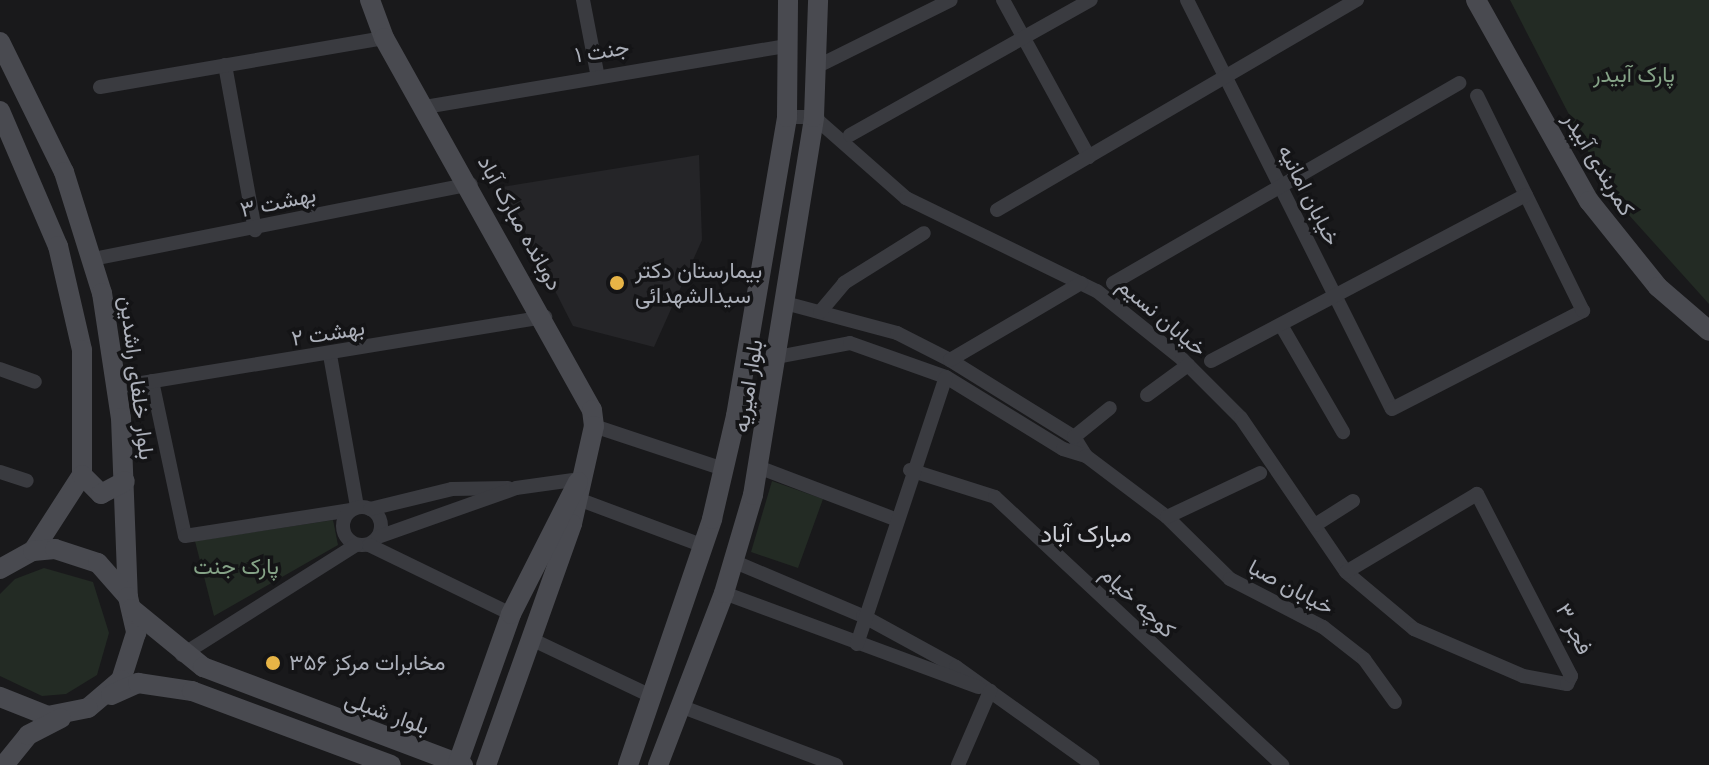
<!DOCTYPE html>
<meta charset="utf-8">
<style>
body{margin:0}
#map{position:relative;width:1709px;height:765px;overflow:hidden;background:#19191b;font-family:Mulish,Vazirmatn,sans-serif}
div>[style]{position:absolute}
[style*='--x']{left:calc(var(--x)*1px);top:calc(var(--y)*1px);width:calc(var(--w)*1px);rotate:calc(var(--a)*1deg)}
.built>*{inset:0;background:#252528}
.green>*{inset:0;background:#232b24}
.street>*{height:14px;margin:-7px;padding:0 7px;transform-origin:7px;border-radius:7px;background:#3a3b40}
.street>.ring{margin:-7px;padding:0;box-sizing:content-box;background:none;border:14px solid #3a3b40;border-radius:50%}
.secondary>*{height:20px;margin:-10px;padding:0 10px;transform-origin:10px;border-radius:10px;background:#494a50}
.dots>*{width:22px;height:22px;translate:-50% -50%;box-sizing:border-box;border:4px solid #141416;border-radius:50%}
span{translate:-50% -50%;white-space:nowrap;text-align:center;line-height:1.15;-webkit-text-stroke:7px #141416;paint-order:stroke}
.street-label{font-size:22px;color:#acb0ba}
.park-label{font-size:22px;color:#85a387}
.poi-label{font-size:22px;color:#acb0ba}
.left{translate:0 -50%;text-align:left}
.neighbourhood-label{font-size:24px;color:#cdcfd6}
</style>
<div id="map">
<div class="built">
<div style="clip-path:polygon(699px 155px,702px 240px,654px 347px,573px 326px,502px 187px)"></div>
</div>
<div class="green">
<div style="clip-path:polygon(1510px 0,1709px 0,1709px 304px,1610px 194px)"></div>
<div style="clip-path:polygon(772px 481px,823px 499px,798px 568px,751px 552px)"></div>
<div style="clip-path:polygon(333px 520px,338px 545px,214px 616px,195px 541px)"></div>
<div style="clip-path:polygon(44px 568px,93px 582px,109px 633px,97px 675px,66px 694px,42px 696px,0 676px,0 594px,15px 579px)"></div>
</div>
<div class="street">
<div style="--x:583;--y:0;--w:74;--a:79.1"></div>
<div style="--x:1003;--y:0;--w:179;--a:61.3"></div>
<div style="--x:1187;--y:0;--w:457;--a:63.4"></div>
<div style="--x:1392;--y:409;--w:215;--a:-27.2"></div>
<div style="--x:1583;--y:311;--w:240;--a:-116.2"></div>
<div style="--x:225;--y:65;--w:168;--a:79.7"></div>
<div style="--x:818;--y:66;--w:148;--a:-26.4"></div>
<div style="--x:100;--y:87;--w:288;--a:-9.8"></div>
<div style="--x:425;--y:107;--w:367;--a:-9.6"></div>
<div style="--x:787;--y:117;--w:27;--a:0"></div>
<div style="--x:814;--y:117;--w:123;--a:41.4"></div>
<div style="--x:906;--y:198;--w:212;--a:26"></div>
<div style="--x:1097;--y:291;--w:109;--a:38.7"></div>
<div style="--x:1182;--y:359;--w:83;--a:45"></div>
<div style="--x:1241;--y:418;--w:186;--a:55.7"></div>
<div style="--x:1346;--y:572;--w:89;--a:40"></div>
<div style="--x:1414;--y:629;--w:119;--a:23.3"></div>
<div style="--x:1523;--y:676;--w:45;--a:10.3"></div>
<div style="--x:1567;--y:684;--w:9;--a:-63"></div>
<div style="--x:1571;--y:676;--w:205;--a:-117.3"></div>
<div style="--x:1477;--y:494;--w:152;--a:149.2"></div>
<div style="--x:850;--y:135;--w:276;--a:-29.3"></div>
<div style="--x:997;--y:210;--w:417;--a:-30.3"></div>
<div style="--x:93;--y:259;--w:385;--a:-11.2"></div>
<div style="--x:1113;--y:283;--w:400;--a:-30"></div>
<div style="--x:785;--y:303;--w:116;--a:15"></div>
<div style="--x:897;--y:333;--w:59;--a:27"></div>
<div style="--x:950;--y:360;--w:146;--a:31.8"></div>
<div style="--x:1074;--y:437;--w:22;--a:58"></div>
<div style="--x:820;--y:312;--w:38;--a:-50"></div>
<div style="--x:844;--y:283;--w:94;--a:-32"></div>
<div style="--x:1281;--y:325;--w:124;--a:59.9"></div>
<div style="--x:330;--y:355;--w:154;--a:79.9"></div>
<div style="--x:777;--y:357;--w:74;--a:-10.9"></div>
<div style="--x:850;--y:343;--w:102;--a:19.5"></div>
<div style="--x:946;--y:377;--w:137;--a:31.6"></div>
<div style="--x:1063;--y:449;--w:24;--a:17"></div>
<div style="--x:1086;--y:456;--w:101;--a:37"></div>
<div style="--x:1167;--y:517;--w:88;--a:44.5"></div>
<div style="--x:1230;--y:579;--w:105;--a:27.3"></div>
<div style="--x:1323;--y:627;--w:52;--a:38"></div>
<div style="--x:1364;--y:659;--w:53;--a:54.2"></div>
<div style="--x:950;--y:360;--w:152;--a:-30.4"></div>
<div style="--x:1211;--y:361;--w:356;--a:-27.8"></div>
<div style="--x:0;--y:369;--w:37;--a:20"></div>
<div style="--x:152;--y:381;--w:158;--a:78"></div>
<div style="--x:185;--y:536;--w:168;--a:-8.9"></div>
<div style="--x:117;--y:387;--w:434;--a:-9.3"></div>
<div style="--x:1147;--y:395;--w:51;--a:-36.2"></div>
<div style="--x:594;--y:426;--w:136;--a:18.4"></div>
<div style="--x:1074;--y:437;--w:46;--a:-38.9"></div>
<div style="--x:758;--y:467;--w:147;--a:20.8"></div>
<div style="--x:910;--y:470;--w:89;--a:17.6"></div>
<div style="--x:995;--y:497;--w:393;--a:43"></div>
<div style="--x:0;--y:472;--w:28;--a:18"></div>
<div style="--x:578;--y:499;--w:134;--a:20.5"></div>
<div class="ring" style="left:343px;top:507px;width:24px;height:24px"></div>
<div style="--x:370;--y:509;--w:84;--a:-13.7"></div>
<div style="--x:452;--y:489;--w:56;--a:-1"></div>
<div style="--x:1167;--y:517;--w:103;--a:-25.3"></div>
<div style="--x:1315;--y:525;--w:45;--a:-32.3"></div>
<div style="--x:378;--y:537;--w:146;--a:-19.5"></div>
<div style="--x:516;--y:488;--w:65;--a:-8"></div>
<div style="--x:369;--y:545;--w:158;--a:25.9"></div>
<div style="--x:735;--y:562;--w:139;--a:22.9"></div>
<div style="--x:863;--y:616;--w:106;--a:28.7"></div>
<div style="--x:956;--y:667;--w:168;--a:35.6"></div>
<div style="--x:724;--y:593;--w:271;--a:20.3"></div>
<div style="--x:531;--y:639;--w:135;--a:25.4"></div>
<div style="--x:857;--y:644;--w:281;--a:-71.6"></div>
<div style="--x:182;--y:655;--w:206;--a:-32.3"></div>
<div style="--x:680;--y:706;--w:167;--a:20.7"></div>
<div style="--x:958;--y:765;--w:81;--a:-66.6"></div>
</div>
<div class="secondary">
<div style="--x:370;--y:0;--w:40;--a:69.8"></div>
<div style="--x:384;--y:38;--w:426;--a:60.8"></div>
<div style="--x:592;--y:410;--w:16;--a:83"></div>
<div style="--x:594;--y:426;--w:100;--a:102.7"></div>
<div style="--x:572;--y:524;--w:256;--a:109.6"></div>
<div style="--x:1476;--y:0;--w:231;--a:60.7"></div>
<div style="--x:1589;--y:201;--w:110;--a:51.3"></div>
<div style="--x:1658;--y:287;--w:67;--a:40.8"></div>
<div style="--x:0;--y:42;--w:145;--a:63.8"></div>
<div style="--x:64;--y:172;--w:127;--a:72.6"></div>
<div style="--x:102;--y:293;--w:126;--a:81.4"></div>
<div style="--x:121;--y:418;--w:179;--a:87.8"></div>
<div style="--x:0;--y:111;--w:147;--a:66.8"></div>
<div style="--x:58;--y:246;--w:107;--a:77"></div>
<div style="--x:82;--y:350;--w:125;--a:90"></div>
<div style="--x:82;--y:475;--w:90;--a:122.8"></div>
<div style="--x:82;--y:475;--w:27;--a:45"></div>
<div style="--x:101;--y:494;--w:27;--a:-28"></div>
<div style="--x:0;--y:569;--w:38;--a:-29"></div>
<div style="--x:33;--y:551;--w:22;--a:-5"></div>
<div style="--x:55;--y:549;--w:45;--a:18"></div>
<div style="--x:98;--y:563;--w:45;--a:48.6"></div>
<div style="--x:128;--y:597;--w:37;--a:77"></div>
<div style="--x:136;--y:633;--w:49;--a:107.7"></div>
<div style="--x:121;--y:680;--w:43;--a:139.7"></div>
<div style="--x:88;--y:708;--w:41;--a:168.7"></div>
<div style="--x:48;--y:716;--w:52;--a:-158.4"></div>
<div style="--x:132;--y:609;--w:92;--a:39.2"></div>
<div style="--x:203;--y:667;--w:278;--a:20.7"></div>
<div style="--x:111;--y:695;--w:30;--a:-24"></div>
<div style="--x:138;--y:683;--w:55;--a:8.4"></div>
<div style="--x:192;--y:691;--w:212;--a:20.4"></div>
<div style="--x:458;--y:763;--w:158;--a:-70.4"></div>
<div style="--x:511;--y:614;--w:148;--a:-63.1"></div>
<div style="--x:4;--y:765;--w:38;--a:-51"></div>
<div style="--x:28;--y:735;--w:37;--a:-27"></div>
<div style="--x:628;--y:765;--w:260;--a:-71.1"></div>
<div style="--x:712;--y:519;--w:106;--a:-76.9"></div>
<div style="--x:736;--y:416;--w:303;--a:-80.3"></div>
<div style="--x:787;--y:117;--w:117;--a:-89.5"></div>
<div style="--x:658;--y:765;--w:184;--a:-69"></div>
<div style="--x:724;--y:593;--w:102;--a:-73.5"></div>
<div style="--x:753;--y:495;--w:383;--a:-80.8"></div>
<div style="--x:814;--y:117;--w:117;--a:-88"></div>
</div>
<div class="dots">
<div style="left:617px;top:283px;background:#e7b446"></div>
<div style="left:273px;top:663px;background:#e7b446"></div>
</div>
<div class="street-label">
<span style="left:602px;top:51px;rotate:-9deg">جنت ۱</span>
<span style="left:1599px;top:164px;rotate:59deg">کمربندی آبیدر</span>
<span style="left:1309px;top:195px;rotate:63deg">خیابان امانیه</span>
<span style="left:278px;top:202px;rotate:-12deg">بهشت ۳</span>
<span style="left:520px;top:223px;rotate:61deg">دوبانده مبارک آباد</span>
<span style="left:1162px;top:317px;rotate:40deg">خیابان نسیم</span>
<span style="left:328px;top:333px;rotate:-9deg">بهشت ۲</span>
<span style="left:137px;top:378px;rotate:83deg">بلوار خلفای راشدین</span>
<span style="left:748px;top:386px;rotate:-81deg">بلوار امیریه</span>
<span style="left:1291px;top:587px;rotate:28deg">خیابان صبا</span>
<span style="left:1138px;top:602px;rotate:43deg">کوچه خیام</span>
<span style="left:1574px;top:629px;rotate:63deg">فجر ۳</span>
<span style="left:387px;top:713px;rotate:20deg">بلوار شبلی</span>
</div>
<div class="park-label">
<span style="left:1634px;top:75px">پارک آبیدر</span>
<span style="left:236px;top:567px">پارک جنت</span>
</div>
<div class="poi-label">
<span class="left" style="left:635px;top:283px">بیمارستان دکتر<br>سیدالشهدائی</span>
<span class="left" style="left:289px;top:663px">مخابرات مرکز ۳۵۶</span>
</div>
<div class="neighbourhood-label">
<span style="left:1086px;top:534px">مبارک آباد</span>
</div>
</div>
